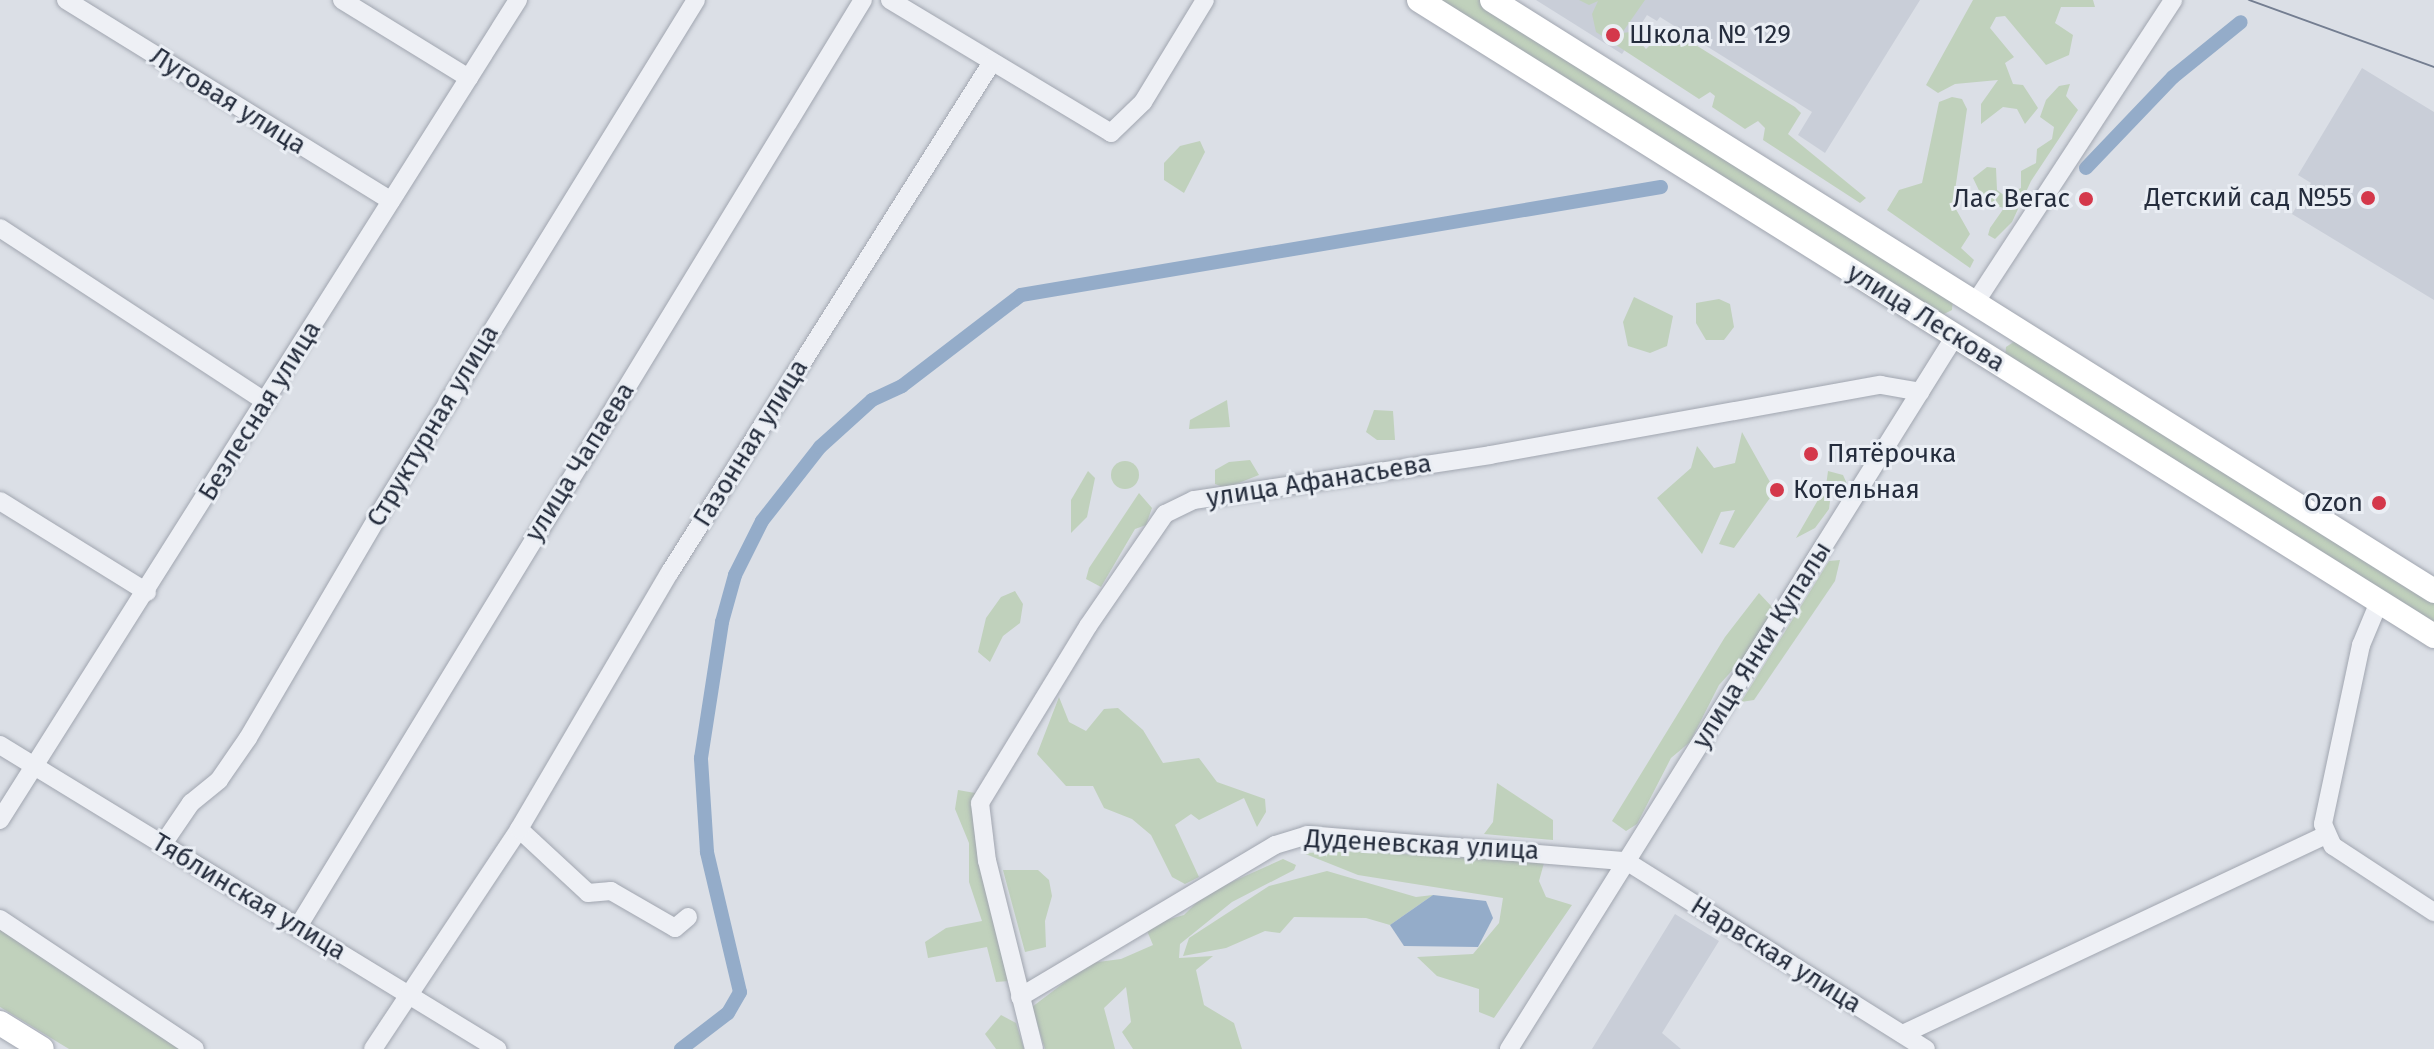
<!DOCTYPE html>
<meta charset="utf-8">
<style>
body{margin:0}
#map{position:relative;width:2434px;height:1049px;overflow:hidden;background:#dbdfe6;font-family:"Fira Sans",sans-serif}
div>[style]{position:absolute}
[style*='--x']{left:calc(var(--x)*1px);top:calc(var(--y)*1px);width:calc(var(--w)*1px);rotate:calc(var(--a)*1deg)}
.built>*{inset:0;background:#c9ced8}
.green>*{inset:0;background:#c0d1bc}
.round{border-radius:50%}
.water>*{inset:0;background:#94acc9}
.canal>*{height:14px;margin:-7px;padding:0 7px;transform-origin:7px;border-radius:7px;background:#94acc9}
.roads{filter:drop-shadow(0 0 2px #a1a6b0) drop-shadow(0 0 2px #a1a6b0)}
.minor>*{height:18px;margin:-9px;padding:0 9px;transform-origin:9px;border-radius:9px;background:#eef0f5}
.major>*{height:24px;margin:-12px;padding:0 12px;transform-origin:12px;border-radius:12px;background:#fff}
.tram>*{height:2px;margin:-1px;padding:0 1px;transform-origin:1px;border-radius:1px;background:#747e91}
.dots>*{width:22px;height:22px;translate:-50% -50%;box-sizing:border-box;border:4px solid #eaeef4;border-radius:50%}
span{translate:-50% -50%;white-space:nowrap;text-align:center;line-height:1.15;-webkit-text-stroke:6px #eaeef4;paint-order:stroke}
.poi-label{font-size:26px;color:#252d3d}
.left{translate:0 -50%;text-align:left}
.right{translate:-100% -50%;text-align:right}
.street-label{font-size:26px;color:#252d3d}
</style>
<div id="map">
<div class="built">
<div style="clip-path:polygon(1536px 0,1920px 0,1825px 153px,1798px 135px,1812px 112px,1660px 17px,1657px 21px,1647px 15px,1622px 54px)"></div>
<div style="clip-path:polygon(2362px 68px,2434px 112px,2434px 300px,2292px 214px,2311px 183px,2298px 175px)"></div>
<div style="clip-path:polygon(1675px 914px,1719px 941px,1662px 1033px,1681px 1049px,1592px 1049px)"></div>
</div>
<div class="green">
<div style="clip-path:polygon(1436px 0,1480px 0,1947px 290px,1953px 296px,1952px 310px,1942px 315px)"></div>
<div style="clip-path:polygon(1579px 0,1645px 0,1622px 33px,1639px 31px,1637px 39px,1646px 49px,1657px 38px,1672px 42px,1683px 37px,1795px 107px,1801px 113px,1788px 134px,1866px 198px,1860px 203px,1763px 140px,1765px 128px,1758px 121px,1745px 129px,1712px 107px,1715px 96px,1710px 92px,1699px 99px,1596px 32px,1592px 14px,1598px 1px,1589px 5px)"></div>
<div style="clip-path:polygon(1973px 0,2093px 0,2095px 7px,2061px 7px,2055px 23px,2073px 35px,2069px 55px,2046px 65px,2005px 16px,1996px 17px,1990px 28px,2014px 57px,2005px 63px,2013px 84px,2023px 85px,2038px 108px,2025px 124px,2017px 109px,2003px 107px,1981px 124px,1981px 104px,1998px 80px,1955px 84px,1938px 93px,1926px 85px)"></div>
<div style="clip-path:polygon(2070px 84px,2066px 96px,2078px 110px,2031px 181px,2012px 222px,1995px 239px,1988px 235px,1990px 228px,2004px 208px,1985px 203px,1973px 178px,1987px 167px,1996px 168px,1997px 190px,2005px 196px,2021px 188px,2021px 171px,2036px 163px,2037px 149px,2052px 139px,2054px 127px,2040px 117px,2046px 100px,2059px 86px)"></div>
<div style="clip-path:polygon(1952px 97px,1962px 99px,1967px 109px,1953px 204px,1970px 234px,1961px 248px,1974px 260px,1970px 268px,1887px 210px,1899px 190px,1922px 183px,1939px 102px)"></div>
<div style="clip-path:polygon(1200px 141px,1205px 152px,1184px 193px,1164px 180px,1164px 163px,1180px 146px)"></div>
<div style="clip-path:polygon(1634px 297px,1673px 316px,1667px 346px,1650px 353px,1628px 346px,1623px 322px)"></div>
<div style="clip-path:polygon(1719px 299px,1730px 304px,1734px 327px,1724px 340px,1706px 340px,1696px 323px,1696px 303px)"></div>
<div style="clip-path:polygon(2015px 341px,2434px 602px,2434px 630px,2005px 357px,2006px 347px)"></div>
<div style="clip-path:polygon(1227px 400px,1230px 427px,1189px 429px,1190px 420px)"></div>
<div style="clip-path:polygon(1374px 410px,1393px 411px,1395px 440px,1377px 440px,1366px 432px)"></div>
<div style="clip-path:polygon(1742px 432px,1775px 491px,1734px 548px,1719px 544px,1735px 510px,1721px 512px,1702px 554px,1657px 498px,1691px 468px,1697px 446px,1714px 468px,1735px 463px)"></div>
<div style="clip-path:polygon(1250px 460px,1259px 475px,1226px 488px,1215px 484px,1215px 470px,1229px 462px)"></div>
<div class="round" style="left:1111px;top:461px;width:28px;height:28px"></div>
<div style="clip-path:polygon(1088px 471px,1095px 478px,1087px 517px,1071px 533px,1071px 500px)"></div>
<div style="clip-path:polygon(1828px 471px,1843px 475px,1848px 486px,1831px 493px,1829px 509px,1815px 528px,1796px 538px,1826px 486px)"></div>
<div style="clip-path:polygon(1139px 493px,1152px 508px,1146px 525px,1135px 529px,1101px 587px,1086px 579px,1089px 568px)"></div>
<div style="clip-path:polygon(1840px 560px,1835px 581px,1754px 700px,1741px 702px,1829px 561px)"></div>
<div style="clip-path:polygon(1015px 591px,1023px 604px,1020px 623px,1003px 636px,990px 662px,978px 652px,986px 618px,1001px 597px)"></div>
<div style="clip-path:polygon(1759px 593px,1773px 608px,1758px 642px,1719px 685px,1690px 742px,1671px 758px,1637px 824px,1626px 831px,1612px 821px,1725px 637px)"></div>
<div style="clip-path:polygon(1059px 697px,1069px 722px,1086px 731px,1104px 709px,1118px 708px,1143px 730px,1163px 763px,1199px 758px,1217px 782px,1265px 799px,1266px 812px,1257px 827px,1244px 798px,1199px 820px,1191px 814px,1175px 825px,1199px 877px,1185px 884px,1172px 877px,1151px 835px,1132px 819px,1104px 808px,1093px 786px,1066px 786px,1037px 754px)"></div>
<div style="clip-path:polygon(1497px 783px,1553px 820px,1553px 840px,1484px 834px,1493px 822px)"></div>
<div style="clip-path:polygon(958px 790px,975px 793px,977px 829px,1009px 981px,996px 982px,987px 947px,928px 958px,925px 942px,946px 928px,982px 921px,969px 882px,969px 843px,955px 809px)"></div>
<div style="clip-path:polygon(1357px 851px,1544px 863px,1539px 881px,1546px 897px,1572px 905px,1494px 1018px,1479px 1012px,1479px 989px,1437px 976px,1417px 957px,1473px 954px,1499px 923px,1503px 898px,1358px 875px,1303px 853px)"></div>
<div style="clip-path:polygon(1283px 859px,1296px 865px,1294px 870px,1232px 902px,1180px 944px,1179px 958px,1213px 956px,1196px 970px,1204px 1005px,1234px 1023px,1242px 1049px,1133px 1049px,1122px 1032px,1131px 1022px,1126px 987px,1104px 1008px,1115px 1049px,1045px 1049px,1032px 1007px,1090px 963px,1121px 959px,1153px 945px,1145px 926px,1184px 915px,1205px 894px)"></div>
<div style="clip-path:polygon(1003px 870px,1038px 870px,1049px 880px,1052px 896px,1045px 921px,1046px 947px,1025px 952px)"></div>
<div style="clip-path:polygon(1327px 871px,1416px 897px,1433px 895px,1390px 925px,1366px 918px,1294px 917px,1280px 933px,1265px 931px,1226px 948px,1183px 956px,1189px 938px,1269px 886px)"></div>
<div style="clip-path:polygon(0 925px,186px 1049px,69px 1049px,0 1007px)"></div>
<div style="clip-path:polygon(1001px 1015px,1016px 1023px,1024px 1049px,996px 1049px,985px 1034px)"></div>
</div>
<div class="water">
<div style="clip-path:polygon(1433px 895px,1486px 901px,1493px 918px,1478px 947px,1404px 946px,1390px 925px)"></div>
</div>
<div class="canal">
<div style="--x:2086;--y:168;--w:126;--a:-46.3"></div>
<div style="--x:2173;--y:77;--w:87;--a:-39"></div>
<div style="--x:681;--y:1049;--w:59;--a:-37.5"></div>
<div style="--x:728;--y:1013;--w:24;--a:-60"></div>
<div style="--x:740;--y:992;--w:144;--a:-103.3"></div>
<div style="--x:707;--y:852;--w:94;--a:-93.7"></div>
<div style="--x:701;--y:758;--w:138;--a:-81.2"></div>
<div style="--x:722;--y:622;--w:49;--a:-74.5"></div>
<div style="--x:735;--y:575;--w:60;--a:-63.4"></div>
<div style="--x:762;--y:521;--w:94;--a:-51.9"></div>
<div style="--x:820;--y:447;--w:70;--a:-42.1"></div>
<div style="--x:872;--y:400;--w:33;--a:-25"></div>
<div style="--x:902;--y:386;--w:150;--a:-37.4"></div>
<div style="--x:1021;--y:295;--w:649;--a:-9.58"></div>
</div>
<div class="roads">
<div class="minor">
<div style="--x:66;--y:0;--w:382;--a:31.7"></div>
<div style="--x:342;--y:0;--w:149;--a:31.6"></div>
<div style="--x:890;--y:0;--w:258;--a:31"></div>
<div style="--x:1111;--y:133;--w:45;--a:-44.1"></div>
<div style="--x:1143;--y:102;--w:119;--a:-58.7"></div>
<div style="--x:0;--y:228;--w:318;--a:33.2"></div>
<div style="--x:1975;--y:303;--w:362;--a:-56.8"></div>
<div style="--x:0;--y:501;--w:173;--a:31.8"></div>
<div style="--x:2379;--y:602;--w:47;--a:112.7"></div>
<div style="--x:2361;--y:645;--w:183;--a:102"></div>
<div style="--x:2323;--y:824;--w:24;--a:66"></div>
<div style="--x:2333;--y:846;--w:121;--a:33.2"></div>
<div style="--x:0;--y:745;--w:583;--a:31.45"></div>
<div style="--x:0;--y:820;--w:970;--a:-57.72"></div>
<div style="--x:519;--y:829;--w:94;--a:42.8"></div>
<div style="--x:588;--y:893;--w:23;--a:-5"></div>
<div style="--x:611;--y:891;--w:74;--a:30"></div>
<div style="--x:675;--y:928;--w:17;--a:-40"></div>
<div style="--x:163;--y:844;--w:50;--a:-55.7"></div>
<div style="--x:191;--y:803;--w:36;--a:-39"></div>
<div style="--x:219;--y:780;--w:51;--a:-55.4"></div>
<div style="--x:248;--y:738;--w:263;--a:-59.6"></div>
<div style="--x:381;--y:511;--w:600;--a:-58.35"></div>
<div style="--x:0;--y:919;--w:234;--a:33.7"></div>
<div style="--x:299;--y:925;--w:1083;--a:-58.63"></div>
<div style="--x:1020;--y:997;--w:297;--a:-30.8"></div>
<div style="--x:1275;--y:845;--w:34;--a:-17"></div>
<div style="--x:1307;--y:835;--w:320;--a:4.7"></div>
<div style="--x:1626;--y:861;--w:354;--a:32.1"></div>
<div style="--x:1903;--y:1034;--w:467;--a:-25.2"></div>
<div style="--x:373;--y:1049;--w:264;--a:-56.4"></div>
<div style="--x:519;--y:829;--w:298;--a:-59.6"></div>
<div style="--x:670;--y:572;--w:603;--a:-57.73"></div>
<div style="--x:1034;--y:1049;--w:194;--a:-104"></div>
<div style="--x:987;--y:861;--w:58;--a:-96.9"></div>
<div style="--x:980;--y:803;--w:207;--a:-58.6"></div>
<div style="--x:1088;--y:626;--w:136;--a:-55.5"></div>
<div style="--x:1165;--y:514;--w:32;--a:-26"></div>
<div style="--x:1194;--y:500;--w:299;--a:-8.6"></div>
<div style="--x:1490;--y:455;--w:397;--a:-10.2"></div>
<div style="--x:1881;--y:385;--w:40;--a:10"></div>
<div style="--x:1509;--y:1049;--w:841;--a:-57.97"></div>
</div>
<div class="major">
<div style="--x:1419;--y:0;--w:1198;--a:32.07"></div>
<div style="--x:1492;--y:0;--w:1112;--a:32.1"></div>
<div style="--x:0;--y:1023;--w:49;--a:31.8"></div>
</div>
</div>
<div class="tram">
<div style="--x:2249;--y:0;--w:197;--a:19.9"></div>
</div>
<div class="dots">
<div style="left:1613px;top:35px;background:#d4384b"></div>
<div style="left:2368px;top:198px;background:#d4384b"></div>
<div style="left:2086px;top:199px;background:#d4384b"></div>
<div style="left:1811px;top:454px;background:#d4384b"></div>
<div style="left:1777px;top:490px;background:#d4384b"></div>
<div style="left:2379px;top:503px;background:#d4384b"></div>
</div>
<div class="poi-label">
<span class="left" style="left:1629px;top:35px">Школа № 129</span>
<span class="right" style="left:2352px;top:198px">Детский сад №55</span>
<span class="right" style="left:2070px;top:199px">Лас Вегас</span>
<span class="left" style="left:1827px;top:454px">Пятёрочка</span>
<span class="left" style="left:1793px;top:490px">Котельная</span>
<span class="right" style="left:2363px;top:503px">Ozon</span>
</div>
<div class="street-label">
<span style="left:228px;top:101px;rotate:32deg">Луговая улица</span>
<span style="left:1926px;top:318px;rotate:32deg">улица Лескова</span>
<span style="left:260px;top:411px;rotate:-58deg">Безлесная улица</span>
<span style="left:433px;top:426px;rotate:-59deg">Структурная улица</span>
<span style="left:751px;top:443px;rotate:-58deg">Газонная улица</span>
<span style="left:580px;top:462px;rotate:-58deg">улица Чапаева</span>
<span style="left:1319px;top:481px;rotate:-9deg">улица Афанасьева</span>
<span style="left:1762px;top:645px;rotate:-58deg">улица Янки Купалы</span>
<span style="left:1422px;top:845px;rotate:3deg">Дуденевская улица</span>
<span style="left:249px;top:897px;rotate:31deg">Тяблинская улица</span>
<span style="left:1776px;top:955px;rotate:32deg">Нарвская улица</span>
</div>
</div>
